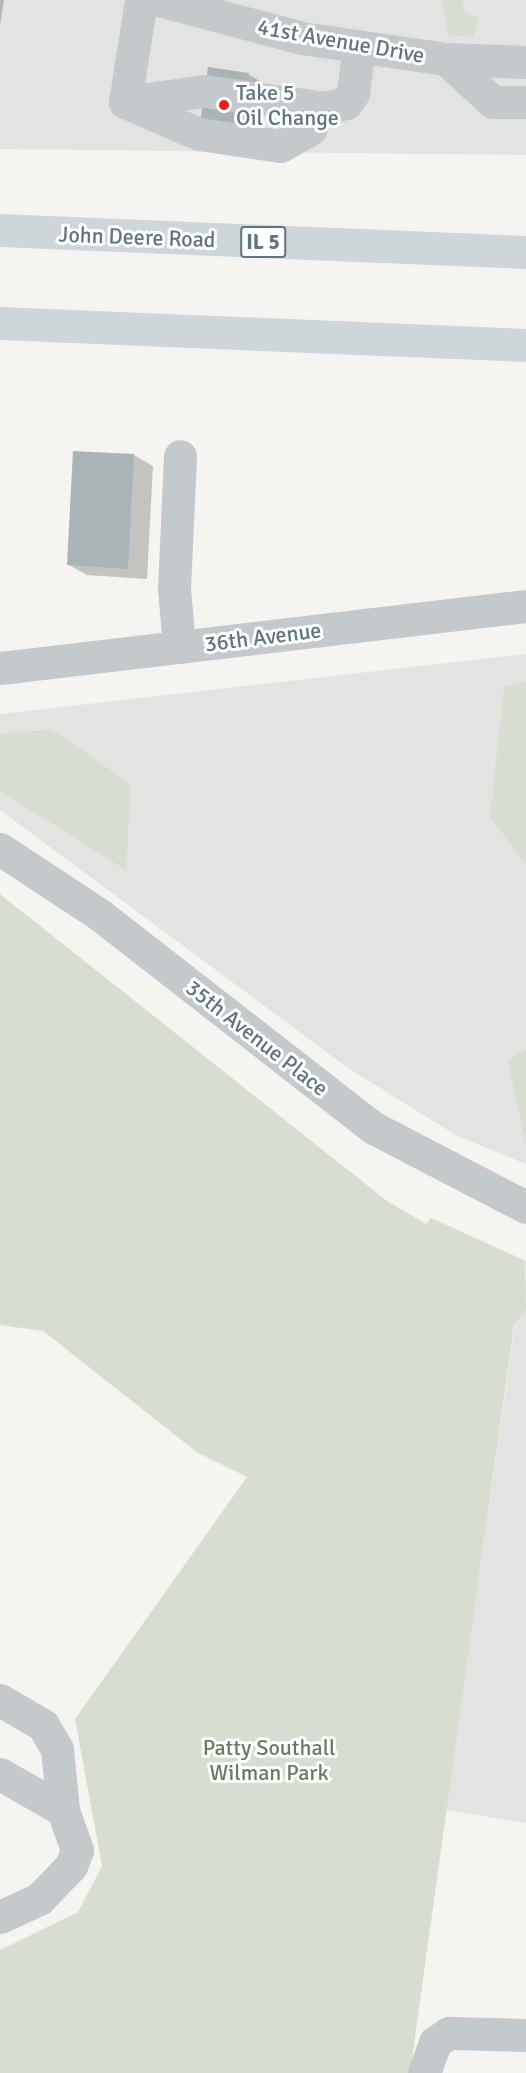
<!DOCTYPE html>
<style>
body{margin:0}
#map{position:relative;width:526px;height:2073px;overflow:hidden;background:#f5f4f1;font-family:Signika,sans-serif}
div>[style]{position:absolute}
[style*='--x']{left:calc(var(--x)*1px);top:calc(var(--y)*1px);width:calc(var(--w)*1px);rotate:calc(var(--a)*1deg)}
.built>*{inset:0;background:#e3e4e2}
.green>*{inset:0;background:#d8ddd1}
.shadow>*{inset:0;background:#0003}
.building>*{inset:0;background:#a8b4b6}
.minor>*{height:33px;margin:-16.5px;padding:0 16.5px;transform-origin:16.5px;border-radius:16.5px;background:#c4c9cb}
.highway>*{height:33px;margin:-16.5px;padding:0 16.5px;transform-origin:16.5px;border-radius:16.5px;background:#cfd6d9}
.dots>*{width:16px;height:16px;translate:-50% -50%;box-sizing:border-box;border:3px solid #fff;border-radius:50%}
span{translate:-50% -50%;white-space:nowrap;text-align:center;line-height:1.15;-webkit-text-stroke:6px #fff;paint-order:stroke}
.shield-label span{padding:2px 4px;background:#fff;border:2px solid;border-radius:4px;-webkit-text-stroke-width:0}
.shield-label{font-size:21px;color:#5e767e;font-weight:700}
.street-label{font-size:22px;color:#5e767e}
.poi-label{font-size:22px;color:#5e767e}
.left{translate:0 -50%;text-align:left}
.park-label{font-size:22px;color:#6b7b61}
</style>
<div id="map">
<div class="built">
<div style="clip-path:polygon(0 0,526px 0,526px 155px,0 149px)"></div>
<div style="clip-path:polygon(526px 654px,526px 1164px,457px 1136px,348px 1068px,0 810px,0 714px)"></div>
<div style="clip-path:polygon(524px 1260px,526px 1261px,526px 1823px,446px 1810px)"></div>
</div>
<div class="green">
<div style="clip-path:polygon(441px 0,462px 0,465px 12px,479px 18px,473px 37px,448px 35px)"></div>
<div style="clip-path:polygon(526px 681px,526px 864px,490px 817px,504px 687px)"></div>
<div style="clip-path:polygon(51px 729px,131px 784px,126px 870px,0 791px,0 734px)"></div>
<div style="clip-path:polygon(0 894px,387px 1201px,426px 1224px,431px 1218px,524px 1260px,526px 1309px,514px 1325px,410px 2073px,0 2073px,0 1950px,78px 1912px,102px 1866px,75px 1719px,247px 1477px,198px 1453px,43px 1331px,0 1325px)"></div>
<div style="clip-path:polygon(526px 1049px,526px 1146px,508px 1061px)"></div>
</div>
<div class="shadow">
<div style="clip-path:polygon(0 0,4px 0,0 25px)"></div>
<div style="clip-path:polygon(209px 69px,249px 75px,262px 82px,251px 157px)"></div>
<div style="clip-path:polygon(134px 455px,153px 466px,147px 579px,87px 575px,69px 565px)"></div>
</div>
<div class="building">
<div style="clip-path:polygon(208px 67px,249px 73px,238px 150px,197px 145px)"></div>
<div style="clip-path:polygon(73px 451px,134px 454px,128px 569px,67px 565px)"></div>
</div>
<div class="minor">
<div style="--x:141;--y:0;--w:103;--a:98.9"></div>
<div style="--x:125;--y:102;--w:81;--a:-7.8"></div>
<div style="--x:205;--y:91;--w:120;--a:8.1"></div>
<div style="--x:324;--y:108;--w:23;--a:-13"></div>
<div style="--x:346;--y:103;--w:12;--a:-55"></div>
<div style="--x:353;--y:93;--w:46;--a:-82.6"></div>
<div style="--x:159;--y:0;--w:148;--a:14.9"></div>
<div style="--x:302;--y:38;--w:146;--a:8.3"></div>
<div style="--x:446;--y:59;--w:80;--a:2.1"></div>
<div style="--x:446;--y:59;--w:64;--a:42.5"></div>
<div style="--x:493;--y:102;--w:33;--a:0"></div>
<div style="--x:125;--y:102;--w:81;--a:23.4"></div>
<div style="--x:199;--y:134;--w:82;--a:8.4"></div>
<div style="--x:280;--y:146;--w:35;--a:-29"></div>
<div style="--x:179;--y:647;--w:58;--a:-94.9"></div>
<div style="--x:174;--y:589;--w:133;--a:-87.4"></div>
<div style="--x:0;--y:668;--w:530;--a:-6.72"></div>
<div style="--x:0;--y:849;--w:120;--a:33.4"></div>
<div style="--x:100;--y:915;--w:347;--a:37.9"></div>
<div style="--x:374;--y:1128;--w:171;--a:27.5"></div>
<div style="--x:0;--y:1700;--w:50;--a:30.2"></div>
<div style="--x:43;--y:1725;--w:28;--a:60"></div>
<div style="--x:57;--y:1749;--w:61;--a:84.4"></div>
<div style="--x:63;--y:1810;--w:73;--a:-150.3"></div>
<div style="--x:0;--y:1917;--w:43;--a:-24.8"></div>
<div style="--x:39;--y:1899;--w:46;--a:-45.9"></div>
<div style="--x:71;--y:1866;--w:17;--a:-69"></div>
<div style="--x:77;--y:1850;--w:42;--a:-109.3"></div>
<div style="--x:424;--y:2073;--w:33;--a:-70"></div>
<div style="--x:435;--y:2042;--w:17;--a:-33"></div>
<div style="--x:449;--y:2033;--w:77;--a:1.5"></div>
</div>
<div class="highway">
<div style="--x:0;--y:230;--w:526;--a:2.4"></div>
<div style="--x:0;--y:323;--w:526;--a:2.4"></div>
</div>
<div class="dots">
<div style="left:224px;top:105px;background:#ef1f16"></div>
</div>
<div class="shield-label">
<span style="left:263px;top:242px">IL 5</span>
</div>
<div class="street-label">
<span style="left:341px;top:41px;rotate:10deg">41st Avenue Drive</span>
<span style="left:137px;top:237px;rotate:2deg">John Deere Road</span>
<span style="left:263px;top:637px;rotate:-7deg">36th Avenue</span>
<span style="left:257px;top:1038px;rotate:38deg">35th Avenue Place</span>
</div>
<div class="poi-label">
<span class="left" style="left:236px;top:105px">Take 5<br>Oil Change</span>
</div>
<div class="park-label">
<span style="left:269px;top:1760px">Patty Southall<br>Wilman Park</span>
</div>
</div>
